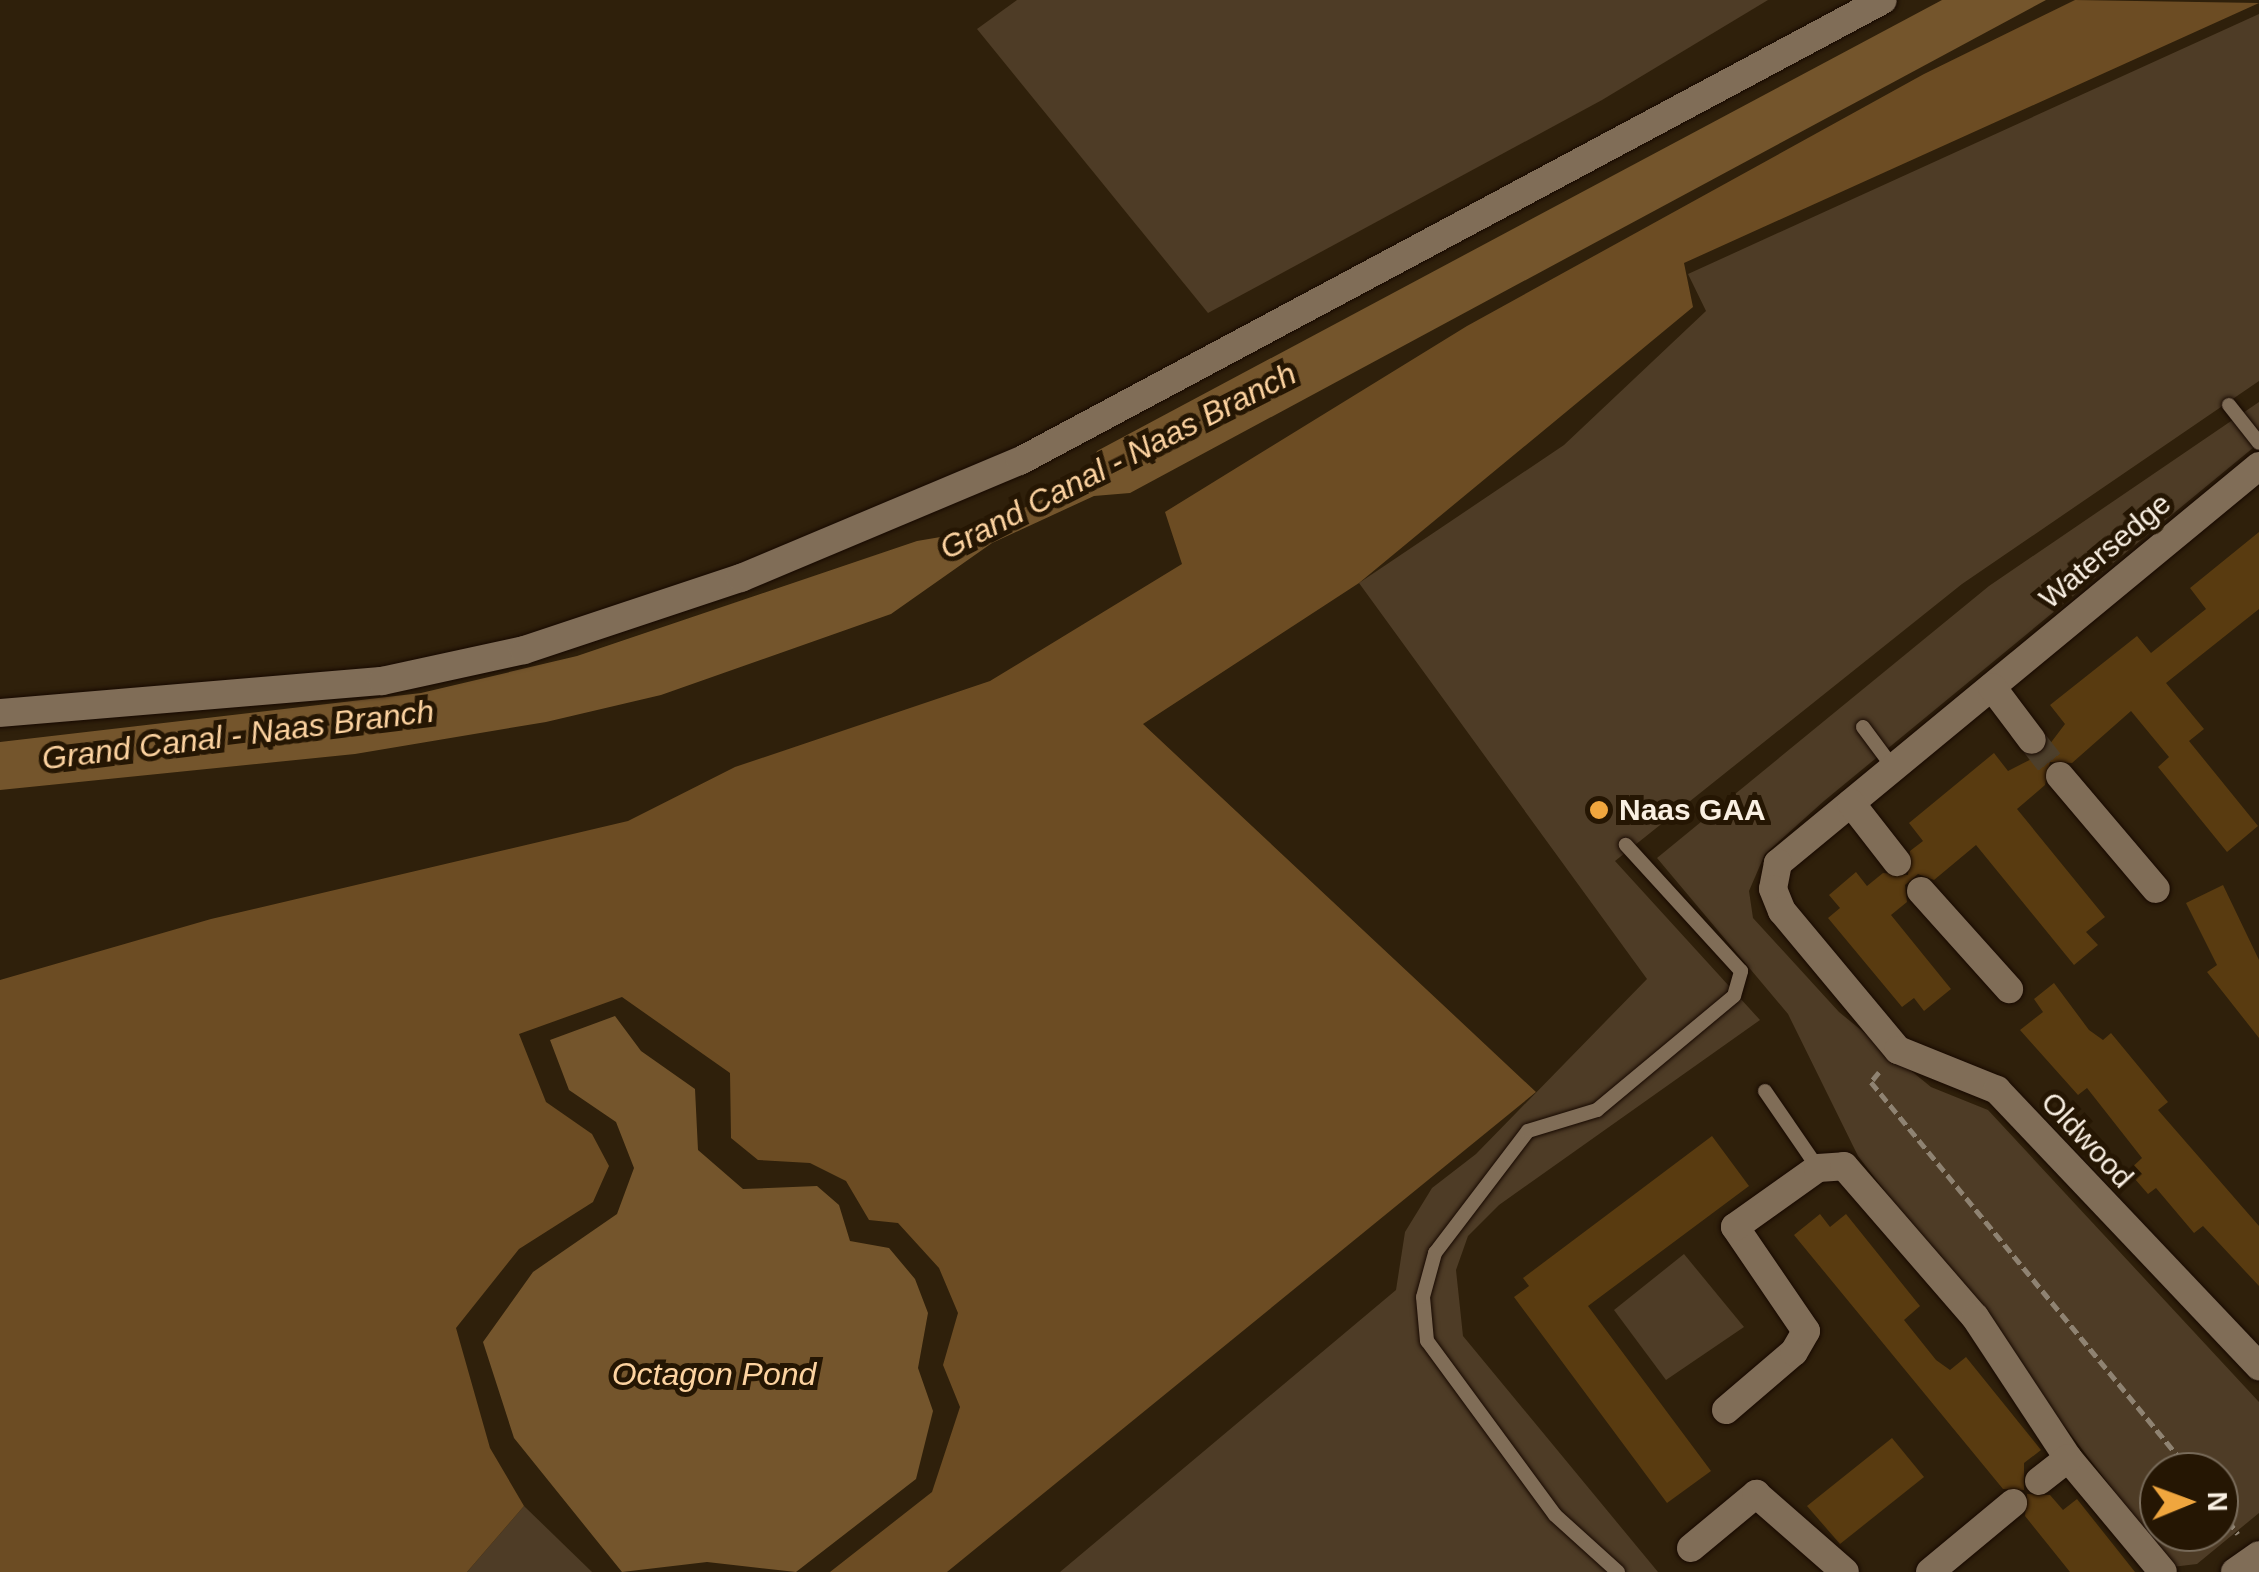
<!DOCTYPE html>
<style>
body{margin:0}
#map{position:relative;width:2259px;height:1572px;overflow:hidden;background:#2f200b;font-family:Helvetica,sans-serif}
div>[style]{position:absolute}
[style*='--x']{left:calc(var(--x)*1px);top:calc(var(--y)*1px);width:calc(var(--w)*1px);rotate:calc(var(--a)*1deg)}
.green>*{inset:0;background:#4e3c26}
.forest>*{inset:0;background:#6c4c23}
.water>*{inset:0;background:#74552c}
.building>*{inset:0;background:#593b10}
.minor-tunnel>*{height:28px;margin-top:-14px;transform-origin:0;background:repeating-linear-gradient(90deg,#4d3f2b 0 28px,transparent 0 42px)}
.path>*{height:5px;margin-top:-2.5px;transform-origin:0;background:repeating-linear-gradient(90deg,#8f8372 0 10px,transparent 0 15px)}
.roads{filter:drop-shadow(0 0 2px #170900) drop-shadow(0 0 2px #170900)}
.service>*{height:14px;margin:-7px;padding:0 7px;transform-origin:7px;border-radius:7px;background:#806d57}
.minor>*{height:28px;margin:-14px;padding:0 14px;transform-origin:14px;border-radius:14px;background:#806d57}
.dots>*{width:28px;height:28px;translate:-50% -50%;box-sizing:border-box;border:5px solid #251603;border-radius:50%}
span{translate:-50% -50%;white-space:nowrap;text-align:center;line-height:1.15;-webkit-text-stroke:10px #251603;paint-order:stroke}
.street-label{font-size:30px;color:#f9efe2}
.poi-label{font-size:30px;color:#f9efe2;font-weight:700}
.left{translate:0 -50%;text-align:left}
.water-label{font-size:32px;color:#fdd3a0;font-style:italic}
.north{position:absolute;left:2139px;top:1452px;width:100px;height:100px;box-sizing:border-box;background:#251603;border:2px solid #7a6d5c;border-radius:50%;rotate:89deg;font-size:28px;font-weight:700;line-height:40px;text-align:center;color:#f9efe2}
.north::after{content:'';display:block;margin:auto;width:35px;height:45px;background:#f0a63e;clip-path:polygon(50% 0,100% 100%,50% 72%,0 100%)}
</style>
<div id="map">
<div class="green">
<div style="clip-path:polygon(1017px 0,1768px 0,1602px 100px,1208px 313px,977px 29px)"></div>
<div style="clip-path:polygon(2259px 14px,2259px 381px,1962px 584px,1615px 861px,1760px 1020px,1499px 1205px,1468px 1236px,1456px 1270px,1463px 1336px,1658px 1572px,1060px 1572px,1396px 1290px,1405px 1232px,1432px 1188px,1476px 1154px,1647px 979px,1359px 583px,1564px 445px,1706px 311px,1688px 274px)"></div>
<div style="clip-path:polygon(evenodd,2259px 402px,2259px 443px,1824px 801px,1765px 854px,1749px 891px,1753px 918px,1839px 1012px,1931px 1087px,1988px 1110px,2259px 1402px,2259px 1513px,2197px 1564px,2172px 1567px,1858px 1156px,1788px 1014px,1657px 858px,1989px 586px,2259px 402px,2159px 1472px,2219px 1472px,2219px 1532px,2159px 1532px,2159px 1472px)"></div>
<div style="clip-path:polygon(1684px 1254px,1744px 1327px,1666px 1380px,1614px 1310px)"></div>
<div style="clip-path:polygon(524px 1506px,592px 1572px,467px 1572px)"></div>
</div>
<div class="forest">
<div style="clip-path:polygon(2075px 0,2259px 3px,1684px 263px,1693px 307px,1359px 583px,1143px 724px,1536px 1092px,947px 1572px,830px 1572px,932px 1492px,960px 1407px,943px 1365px,958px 1313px,939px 1268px,898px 1223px,869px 1220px,846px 1181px,810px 1163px,758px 1160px,731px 1138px,730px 1073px,622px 997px,519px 1034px,546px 1102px,592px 1134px,609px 1166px,593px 1202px,519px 1249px,456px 1328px,490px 1448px,524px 1506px,467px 1572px,0 1572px,0 980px,211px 919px,628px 821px,735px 767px,990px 681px,1182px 564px,1165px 512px,1246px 462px,1467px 326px,1924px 74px)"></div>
</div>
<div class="water">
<div style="clip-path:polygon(1942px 0,2046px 0,1130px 493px,1094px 496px,992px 543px,891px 614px,661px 695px,546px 722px,355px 754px,0 790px,0 742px,421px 693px,577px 656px,917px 541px,970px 532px,1084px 481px,1097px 451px)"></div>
<div style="clip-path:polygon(615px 1016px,641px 1051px,695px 1089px,698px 1150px,743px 1189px,817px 1186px,839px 1205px,850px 1241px,889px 1248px,915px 1279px,928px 1313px,918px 1368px,933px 1411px,916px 1479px,796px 1572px,707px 1562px,622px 1572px,514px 1438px,483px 1342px,533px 1272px,617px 1214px,634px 1168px,616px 1122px,569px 1090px,550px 1040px)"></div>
</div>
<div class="building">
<div style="clip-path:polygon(2259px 532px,2259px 609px,2166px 683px,2204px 729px,2189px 741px,2258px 826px,2227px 852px,2158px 767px,2169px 757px,2131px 711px,2072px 763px,2050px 762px,2045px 785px,2017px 809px,2105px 917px,2086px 932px,2098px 945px,2074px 965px,1976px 845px,1934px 880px,1918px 874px,1905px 885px,1907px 902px,1891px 915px,1951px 989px,1924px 1011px,1914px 998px,1902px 1007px,1828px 918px,1840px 908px,1829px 895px,1856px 872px,1867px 886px,1883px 873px,1908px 875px,1910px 851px,1923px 841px,1909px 823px,1994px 753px,2008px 771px,2043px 753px,2065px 724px,2050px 705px,2137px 636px,2151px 653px,2206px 609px,2190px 588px)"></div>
<div style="clip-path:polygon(2223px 885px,2259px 960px,2259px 1038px,2207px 972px,2217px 965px,2186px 903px)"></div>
<div style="clip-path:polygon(2054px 983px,2089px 1030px,2103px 1040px,2111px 1033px,2168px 1102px,2158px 1110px,2259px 1226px,2259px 1286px,2203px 1226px,2194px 1233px,2156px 1188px,2148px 1194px,2128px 1171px,2142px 1158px,2087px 1088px,2078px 1095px,2020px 1030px,2043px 1012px,2034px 999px)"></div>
<div style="clip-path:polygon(1712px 1136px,1749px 1186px,1588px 1306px,1711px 1471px,1667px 1503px,1514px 1297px,1529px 1286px,1523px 1278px)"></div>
<div style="clip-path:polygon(1820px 1214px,1830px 1227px,1846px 1214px,1920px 1306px,1904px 1320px,1936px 1360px,1950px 1370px,1966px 1357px,2041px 1450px,2024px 1463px,2024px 1490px,2003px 1489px,1794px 1235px)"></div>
<div style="clip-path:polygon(1892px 1438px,1924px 1477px,1840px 1544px,1807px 1506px)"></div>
<div style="clip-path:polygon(2027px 1494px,2050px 1495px,2063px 1510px,2077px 1499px,2135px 1572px,2070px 1572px,2025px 1516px)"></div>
</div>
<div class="minor-tunnel">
<div style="--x:2032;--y:740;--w:46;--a:52.1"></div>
</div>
<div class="path">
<div style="--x:1879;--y:1072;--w:13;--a:129"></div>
<div style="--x:1871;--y:1082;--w:504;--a:50.63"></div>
<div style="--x:2219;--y:1508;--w:32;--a:54"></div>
</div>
<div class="roads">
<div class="service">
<div style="--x:2229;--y:405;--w:48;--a:51.7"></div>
<div style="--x:1863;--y:727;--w:49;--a:53.4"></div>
<div style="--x:1765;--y:1091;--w:93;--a:55.5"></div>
<div style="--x:1618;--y:1572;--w:85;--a:-137.9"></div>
<div style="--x:1555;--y:1515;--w:216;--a:-126.3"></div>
<div style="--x:1427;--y:1341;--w:44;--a:-95.2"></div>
<div style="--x:1423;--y:1297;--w:46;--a:-74.7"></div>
<div style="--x:1435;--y:1253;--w:153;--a:-52.7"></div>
<div style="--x:1528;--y:1131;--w:72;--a:-16.9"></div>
<div style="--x:1597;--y:1110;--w:178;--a:-39.8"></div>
<div style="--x:1734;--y:996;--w:26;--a:-74"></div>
<div style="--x:1741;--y:971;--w:171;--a:-132.4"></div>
</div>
<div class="minor">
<div style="--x:2259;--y:466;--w:624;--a:140.46"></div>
<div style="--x:1778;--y:863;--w:26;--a:101"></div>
<div style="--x:1773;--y:889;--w:24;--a:68"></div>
<div style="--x:1782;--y:911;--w:181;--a:50.2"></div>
<div style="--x:1898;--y:1050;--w:107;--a:22"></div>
<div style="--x:1997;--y:1090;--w:381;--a:46.5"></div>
<div style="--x:1992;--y:687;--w:66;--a:53"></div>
<div style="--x:0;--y:713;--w:383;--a:-4.8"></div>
<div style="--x:382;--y:681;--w:145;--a:-12.3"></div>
<div style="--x:524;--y:650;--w:229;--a:-18.4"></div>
<div style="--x:741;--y:578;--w:303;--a:-22.8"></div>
<div style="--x:1020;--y:461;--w:978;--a:-28.11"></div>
<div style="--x:2060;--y:776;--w:148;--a:49.7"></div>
<div style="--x:1851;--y:803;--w:75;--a:52.1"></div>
<div style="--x:1921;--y:891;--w:132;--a:48.1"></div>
<div style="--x:1726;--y:1410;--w:89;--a:-40.5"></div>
<div style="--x:1794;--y:1352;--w:24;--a:-60"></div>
<div style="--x:1806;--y:1331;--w:126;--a:-124.3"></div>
<div style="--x:1735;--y:1227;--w:102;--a:-35.4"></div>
<div style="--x:1818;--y:1168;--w:26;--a:-4"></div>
<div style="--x:1844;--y:1166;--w:200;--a:49.1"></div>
<div style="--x:1975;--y:1317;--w:169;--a:56.6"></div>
<div style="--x:2068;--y:1458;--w:148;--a:50.2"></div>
<div style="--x:2039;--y:1481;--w:37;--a:-38"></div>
<div style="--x:1691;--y:1548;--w:85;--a:-39.7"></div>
<div style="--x:1756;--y:1494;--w:118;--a:41.2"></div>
<div style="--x:1930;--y:1572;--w:108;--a:-39.7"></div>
<div style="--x:2235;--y:1572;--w:29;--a:-35"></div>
</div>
</div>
<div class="dots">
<div style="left:1599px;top:810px;background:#f0a63e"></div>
</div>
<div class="street-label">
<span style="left:2105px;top:551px;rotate:-40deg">Watersedge</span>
<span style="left:2087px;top:1140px;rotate:47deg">Oldwood</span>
</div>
<div class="poi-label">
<span class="left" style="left:1619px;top:810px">Naas GAA</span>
</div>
<div class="water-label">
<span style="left:1118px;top:461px;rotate:-27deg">Grand Canal - Naas Branch</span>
<span style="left:238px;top:735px;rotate:-7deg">Grand Canal - Naas Branch</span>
<span style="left:714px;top:1374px">Octagon Pond</span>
</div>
<div class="north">N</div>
</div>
